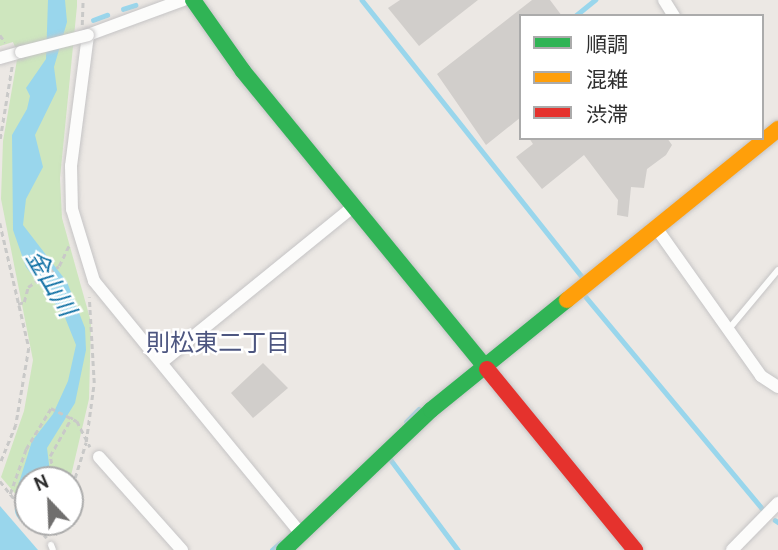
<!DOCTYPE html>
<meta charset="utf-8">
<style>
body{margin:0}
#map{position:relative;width:778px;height:550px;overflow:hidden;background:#ece8e4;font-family:Cabin,"Noto Sans JP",sans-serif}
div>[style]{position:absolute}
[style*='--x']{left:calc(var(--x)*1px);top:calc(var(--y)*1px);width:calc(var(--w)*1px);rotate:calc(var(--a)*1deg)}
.green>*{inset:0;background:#cee6be}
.water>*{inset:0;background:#99d6ec}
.stream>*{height:4.5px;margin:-2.25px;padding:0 2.25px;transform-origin:2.25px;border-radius:2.25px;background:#99d6ec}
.river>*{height:24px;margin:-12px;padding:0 12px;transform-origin:12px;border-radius:12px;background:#99d6ec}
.building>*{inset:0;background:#d1cecb}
.path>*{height:2.5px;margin-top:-1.25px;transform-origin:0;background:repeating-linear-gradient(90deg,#c9c9c8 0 5px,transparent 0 8.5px)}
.roads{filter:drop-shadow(0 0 2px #c5c4c5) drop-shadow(0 0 2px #c5c4c5)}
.lane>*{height:6px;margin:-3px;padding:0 3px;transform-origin:3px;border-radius:3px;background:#fcfcfb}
.street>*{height:12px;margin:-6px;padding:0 6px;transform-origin:6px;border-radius:6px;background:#fcfcfb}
.fast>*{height:16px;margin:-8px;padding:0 8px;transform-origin:8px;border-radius:8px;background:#30b455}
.slow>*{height:16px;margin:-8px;padding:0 8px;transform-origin:8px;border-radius:8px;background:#ff9f0a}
.jam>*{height:16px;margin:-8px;padding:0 8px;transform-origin:8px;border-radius:8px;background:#e5322d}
.bridges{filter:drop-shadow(0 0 2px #c5c4c5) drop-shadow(0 0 2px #c5c4c5)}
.street-bridge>*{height:12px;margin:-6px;padding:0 6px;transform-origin:6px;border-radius:6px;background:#fcfcfb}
span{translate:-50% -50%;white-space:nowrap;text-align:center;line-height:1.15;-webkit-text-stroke:5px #fff;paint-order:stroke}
.water-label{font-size:24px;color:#0d6fa3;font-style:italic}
.neighbourhood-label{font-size:24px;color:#4d5680}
.legend{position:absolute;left:519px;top:14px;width:245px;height:126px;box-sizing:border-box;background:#fff;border:2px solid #ababab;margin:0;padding:9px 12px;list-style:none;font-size:21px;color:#2e2e2e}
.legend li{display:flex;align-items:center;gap:14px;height:35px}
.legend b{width:35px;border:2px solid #ababab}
.north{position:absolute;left:14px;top:466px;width:70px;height:70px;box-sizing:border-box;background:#fff;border:2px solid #ababab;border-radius:50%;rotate:337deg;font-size:19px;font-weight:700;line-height:28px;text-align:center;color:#2e2e2e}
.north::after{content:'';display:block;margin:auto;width:24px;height:32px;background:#706f6e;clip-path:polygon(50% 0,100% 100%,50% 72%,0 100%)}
</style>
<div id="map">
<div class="green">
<div style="clip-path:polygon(0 0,77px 0,77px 6px,60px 178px,62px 218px,91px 322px,89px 399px,70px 480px,28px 480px,28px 509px,1px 477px,24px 411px,33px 360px,1px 199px,3px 141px,18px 54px,13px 42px,0 46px)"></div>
</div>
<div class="water">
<div style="clip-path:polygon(48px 0,65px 0,67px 22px,54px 67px,57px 90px,35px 135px,43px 167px,26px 199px,23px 225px,67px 282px,85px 328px,86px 350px,75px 403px,47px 448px,51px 480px,28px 480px,28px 505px,18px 486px,32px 441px,53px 414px,68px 381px,76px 345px,64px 315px,26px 267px,13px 230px,12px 135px,27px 109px,30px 96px,26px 88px,46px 59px)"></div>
<div style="clip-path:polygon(0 506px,38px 550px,0 550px)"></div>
</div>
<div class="stream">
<div style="--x:362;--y:0;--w:355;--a:51.5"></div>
<div style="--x:123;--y:9;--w:13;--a:-18"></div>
<div style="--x:575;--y:16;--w:26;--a:-39"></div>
<div style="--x:93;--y:20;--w:15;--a:-20"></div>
<div style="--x:586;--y:297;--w:275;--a:50.2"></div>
<div style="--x:406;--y:422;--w:18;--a:-45"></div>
<div style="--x:391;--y:460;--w:112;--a:53.3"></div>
<div style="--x:775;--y:520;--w:4;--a:34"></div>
<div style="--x:272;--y:550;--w:11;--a:-41"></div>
</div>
<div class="river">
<div style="--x:27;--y:510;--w:2;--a:-63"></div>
</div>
<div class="building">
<div style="clip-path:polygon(400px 0,478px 0,419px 46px,388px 8px)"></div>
<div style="clip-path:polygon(532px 0,550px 0,562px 16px,521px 16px,521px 117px,486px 145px,437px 74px)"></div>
<div style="clip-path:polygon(529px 138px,667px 138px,672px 145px,666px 155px,647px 169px,644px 188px,631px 187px,628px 217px,617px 215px,618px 200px,584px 155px,542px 189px,516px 157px,533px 144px)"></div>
<div style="clip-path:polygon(263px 363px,288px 388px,253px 418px,231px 393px)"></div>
</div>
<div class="path">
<div style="--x:82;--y:25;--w:25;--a:-88"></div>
<div style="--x:0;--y:35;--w:9;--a:54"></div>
<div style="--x:0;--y:139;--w:74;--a:-80.7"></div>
<div style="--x:0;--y:223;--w:128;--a:76.9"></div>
<div style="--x:29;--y:348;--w:78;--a:99.6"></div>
<div style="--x:16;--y:425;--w:42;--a:112.3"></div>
<div style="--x:18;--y:304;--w:6;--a:-18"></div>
<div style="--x:24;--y:302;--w:16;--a:-75"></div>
<div style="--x:28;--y:287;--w:37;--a:-34"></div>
<div style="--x:59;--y:266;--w:25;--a:-64"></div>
<div style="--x:55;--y:480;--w:25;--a:-102"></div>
<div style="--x:50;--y:456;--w:45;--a:-60.6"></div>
<div style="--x:0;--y:481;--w:45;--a:51.3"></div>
<div style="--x:10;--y:494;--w:48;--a:-70.4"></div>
<div style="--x:26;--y:449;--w:48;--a:-58.6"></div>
<div style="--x:51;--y:408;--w:29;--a:27"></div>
<div style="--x:77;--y:421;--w:29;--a:63"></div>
<div style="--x:70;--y:494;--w:54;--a:-72.9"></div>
<div style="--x:86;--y:442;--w:60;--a:-82.3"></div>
<div style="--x:94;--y:383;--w:86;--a:-93.3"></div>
<div style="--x:33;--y:522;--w:21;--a:49"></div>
<div style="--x:45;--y:533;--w:11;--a:-90"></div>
<div style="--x:55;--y:535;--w:14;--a:-69"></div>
</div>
<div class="roads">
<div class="lane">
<div style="--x:728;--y:330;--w:78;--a:-50.2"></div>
<div style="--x:51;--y:545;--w:5;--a:68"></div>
</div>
<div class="street">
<div style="--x:183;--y:0;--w:101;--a:159.8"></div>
<div style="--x:88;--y:35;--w:132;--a:97.4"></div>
<div style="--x:71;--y:166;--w:43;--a:88.7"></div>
<div style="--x:72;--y:209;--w:75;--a:73"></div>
<div style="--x:94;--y:281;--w:327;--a:50.7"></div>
<div style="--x:664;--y:0;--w:19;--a:58"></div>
<div style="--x:0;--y:58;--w:22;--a:-16"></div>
<div style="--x:657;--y:229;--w:180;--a:54.7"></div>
<div style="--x:761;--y:376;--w:20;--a:33"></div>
<div style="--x:162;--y:362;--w:246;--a:-39.1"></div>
<div style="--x:99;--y:457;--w:125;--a:48.3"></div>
<div style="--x:732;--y:550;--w:66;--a:-45.6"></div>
</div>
<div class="fast">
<div style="--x:193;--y:0;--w:87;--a:54.8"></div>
<div style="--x:243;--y:71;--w:385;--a:50.7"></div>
<div style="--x:284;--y:550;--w:203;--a:-43.6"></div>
<div style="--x:431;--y:410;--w:175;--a:-39"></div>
</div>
<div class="slow">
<div style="--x:567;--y:300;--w:272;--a:-39"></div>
</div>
<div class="jam">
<div style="--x:487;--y:369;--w:234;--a:50.7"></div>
</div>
</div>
<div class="bridges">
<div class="street-bridge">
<div style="--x:21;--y:52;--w:69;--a:-14.2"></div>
</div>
</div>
<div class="water-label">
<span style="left:51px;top:283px;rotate:59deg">金山川</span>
</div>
<div class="neighbourhood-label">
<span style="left:218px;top:343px">則松東二丁目</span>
</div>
<ul class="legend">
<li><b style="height:9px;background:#30b455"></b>順調</li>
<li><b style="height:9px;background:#ff9f0a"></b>混雑</li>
<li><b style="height:9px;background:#e5322d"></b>渋滞</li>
</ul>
<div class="north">N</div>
</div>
